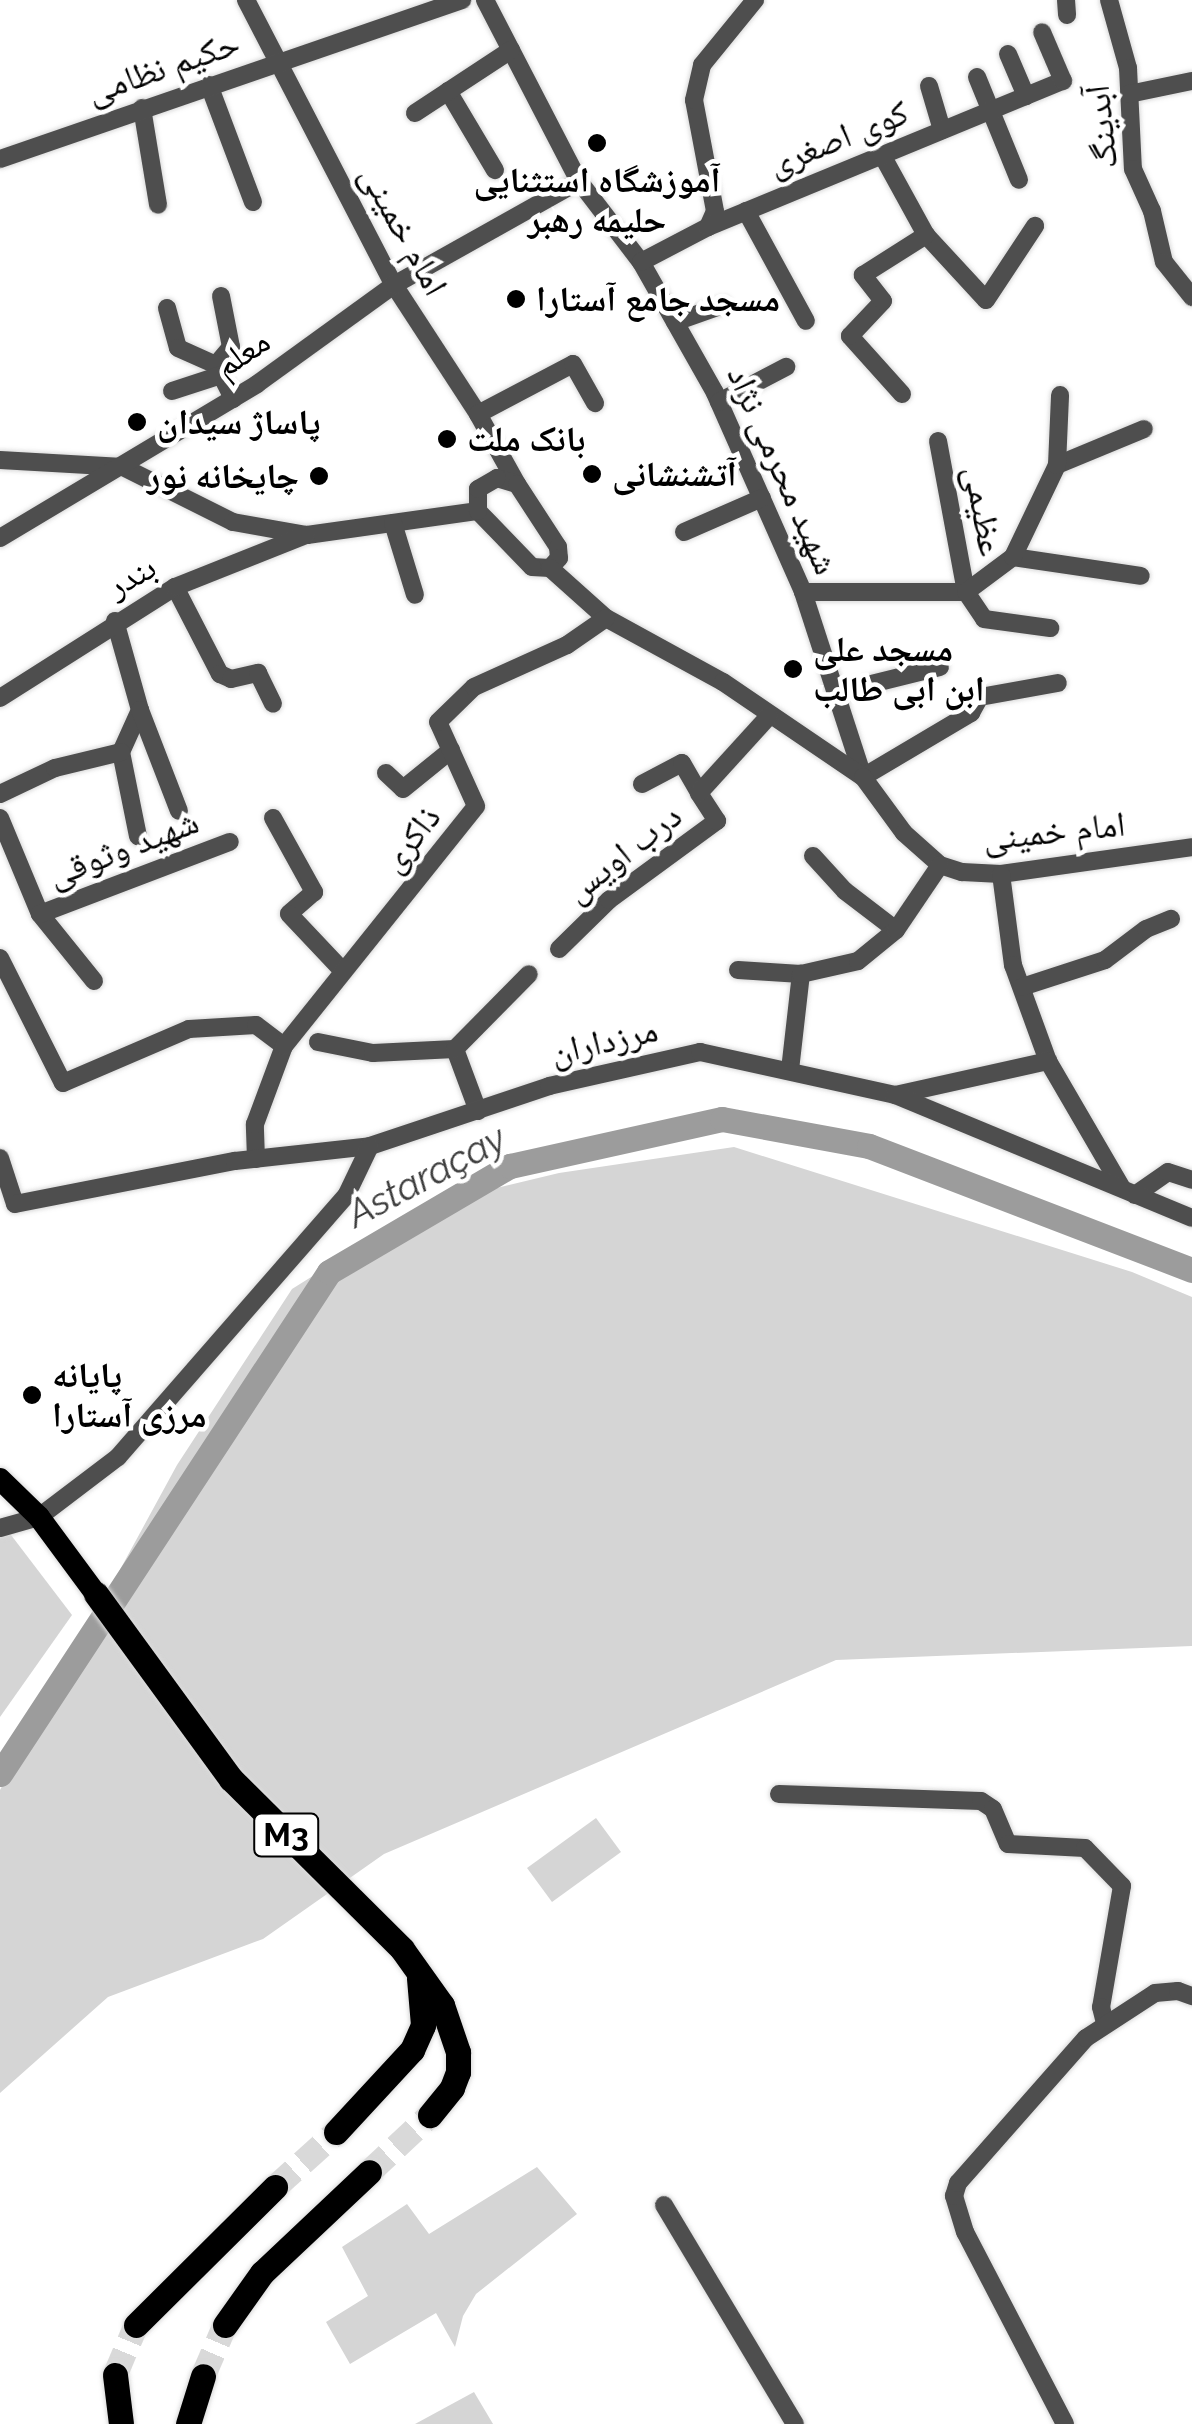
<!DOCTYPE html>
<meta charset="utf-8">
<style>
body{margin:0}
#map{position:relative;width:1192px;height:2424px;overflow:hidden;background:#fff;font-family:Raleway,"Noto Naskh Arabic",sans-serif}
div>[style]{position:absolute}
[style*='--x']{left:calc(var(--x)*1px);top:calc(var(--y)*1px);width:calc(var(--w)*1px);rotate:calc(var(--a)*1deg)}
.green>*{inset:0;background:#d5d5d5}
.river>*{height:25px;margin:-12.5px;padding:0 12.5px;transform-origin:12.5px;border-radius:12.5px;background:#9c9c9c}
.highway-tunnel>*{height:25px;margin-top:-12.5px;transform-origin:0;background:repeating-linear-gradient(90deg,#d9d9d9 0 25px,transparent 0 37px)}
.roads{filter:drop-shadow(0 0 2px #dbdbdb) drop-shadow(0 0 2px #dbdbdb)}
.minor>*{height:18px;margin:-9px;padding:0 9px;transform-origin:9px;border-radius:9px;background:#4e4e4e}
.major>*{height:22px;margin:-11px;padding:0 11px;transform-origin:11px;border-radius:11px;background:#000}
.highway>*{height:25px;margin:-12.5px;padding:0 12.5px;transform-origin:12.5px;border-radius:12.5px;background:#000}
.dots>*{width:28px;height:28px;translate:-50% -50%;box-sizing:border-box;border:5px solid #fff;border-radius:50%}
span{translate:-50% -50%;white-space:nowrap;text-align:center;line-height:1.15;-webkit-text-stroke:9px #fff;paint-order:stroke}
.shield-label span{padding:2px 8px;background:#fff;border:2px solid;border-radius:8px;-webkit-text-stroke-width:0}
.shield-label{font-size:32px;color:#000;font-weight:700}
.street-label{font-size:35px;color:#000}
.poi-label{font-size:35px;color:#000;font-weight:700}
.left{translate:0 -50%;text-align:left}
.right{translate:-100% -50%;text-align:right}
.water-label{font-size:38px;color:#3d3d3d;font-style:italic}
</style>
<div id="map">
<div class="green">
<div style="clip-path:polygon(734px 1147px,1132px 1272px,1192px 1297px,1192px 1646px,836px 1660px,384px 1854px,263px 1939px,108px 1997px,0 2093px,0 1790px,177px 1465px,292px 1289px,426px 1205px,559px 1173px)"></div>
<div style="clip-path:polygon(8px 1531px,72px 1615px,0 1717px,0 1533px)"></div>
<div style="clip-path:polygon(596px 1818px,621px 1852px,552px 1902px,527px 1868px)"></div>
<div style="clip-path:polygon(537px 2167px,577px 2214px,476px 2294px,463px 2316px,455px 2347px,436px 2313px,350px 2364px,326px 2322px,368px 2296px,342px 2247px,407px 2204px,429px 2234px)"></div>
<div style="clip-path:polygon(474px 2392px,493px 2424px,415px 2424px)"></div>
</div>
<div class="river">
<div style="--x:0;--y:1774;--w:600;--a:-56.76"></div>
<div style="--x:329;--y:1272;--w:210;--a:-30.4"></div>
<div style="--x:510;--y:1166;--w:217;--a:-12.5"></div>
<div style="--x:722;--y:1119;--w:149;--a:10.4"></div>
<div style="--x:869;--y:1146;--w:346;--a:21"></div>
</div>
<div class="highway-tunnel">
<div style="--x:369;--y:2172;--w:83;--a:-43.1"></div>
<div style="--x:275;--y:2187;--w:82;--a:-42"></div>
<div style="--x:115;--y:2375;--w:54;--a:-67.2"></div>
<div style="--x:203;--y:2376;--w:56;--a:-66.7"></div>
</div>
<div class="roads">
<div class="minor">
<div style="--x:246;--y:0;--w:321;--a:62.6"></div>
<div style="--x:394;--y:285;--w:154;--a:56.9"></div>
<div style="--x:478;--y:414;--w:80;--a:60.9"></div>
<div style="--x:485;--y:0;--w:204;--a:62.6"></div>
<div style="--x:579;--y:181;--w:102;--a:52.6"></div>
<div style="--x:641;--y:262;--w:150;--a:60.5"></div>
<div style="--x:715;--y:393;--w:218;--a:66.1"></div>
<div style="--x:803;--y:592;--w:194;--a:72"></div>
<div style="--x:863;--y:777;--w:126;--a:-30.7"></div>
<div style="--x:971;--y:713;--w:18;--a:-61"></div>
<div style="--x:980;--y:697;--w:79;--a:-10.2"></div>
<div style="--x:1066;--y:0;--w:15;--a:86"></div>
<div style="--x:1109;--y:0;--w:71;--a:74.4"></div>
<div style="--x:1128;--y:68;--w:101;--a:87.2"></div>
<div style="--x:1133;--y:169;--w:46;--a:65.7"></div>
<div style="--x:1152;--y:211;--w:52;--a:76.8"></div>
<div style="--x:1164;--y:262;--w:45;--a:51.3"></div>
<div style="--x:1008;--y:54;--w:46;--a:66.8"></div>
<div style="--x:977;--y:77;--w:111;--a:67.8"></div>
<div style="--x:209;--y:85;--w:125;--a:69.4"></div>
<div style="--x:929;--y:86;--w:46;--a:73.5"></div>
<div style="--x:448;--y:91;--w:92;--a:59.3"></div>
<div style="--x:1129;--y:94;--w:64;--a:-11.7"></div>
<div style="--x:142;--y:108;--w:98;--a:80.6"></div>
<div style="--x:415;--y:113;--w:115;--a:-33.3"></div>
<div style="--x:882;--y:155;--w:91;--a:61.2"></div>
<div style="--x:926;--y:235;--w:88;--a:47.3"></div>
<div style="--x:986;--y:300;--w:89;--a:-56.5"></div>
<div style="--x:0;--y:159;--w:489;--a:-19"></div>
<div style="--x:746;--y:211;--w:125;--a:61.4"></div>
<div style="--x:708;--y:227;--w:17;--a:-66"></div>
<div style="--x:715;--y:211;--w:113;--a:-100.7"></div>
<div style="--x:694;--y:100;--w:36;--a:-77"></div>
<div style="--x:702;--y:65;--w:84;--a:-50.8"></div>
<div style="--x:641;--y:262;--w:76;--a:-27.6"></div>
<div style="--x:708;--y:227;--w:384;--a:-22.4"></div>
<div style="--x:1063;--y:81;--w:53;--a:-113.2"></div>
<div style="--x:221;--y:296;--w:52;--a:78.9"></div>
<div style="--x:231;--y:347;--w:23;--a:130"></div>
<div style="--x:216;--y:365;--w:38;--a:63"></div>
<div style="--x:167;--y:308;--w:41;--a:74.6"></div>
<div style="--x:178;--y:348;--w:42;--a:24.1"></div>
<div style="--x:675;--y:322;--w:51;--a:-19.5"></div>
<div style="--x:172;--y:391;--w:52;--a:-18.1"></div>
<div style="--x:902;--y:394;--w:78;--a:-131.9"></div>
<div style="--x:850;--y:336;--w:48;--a:-46.7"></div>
<div style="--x:883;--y:301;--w:33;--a:-128"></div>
<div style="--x:863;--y:275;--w:75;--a:-32.4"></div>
<div style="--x:719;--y:402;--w:76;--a:-27.6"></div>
<div style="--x:478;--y:414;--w:107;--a:-27.8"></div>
<div style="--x:573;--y:364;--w:45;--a:60.6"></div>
<div style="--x:938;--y:441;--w:154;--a:79.5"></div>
<div style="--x:966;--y:592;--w:32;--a:56"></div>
<div style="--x:984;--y:619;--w:67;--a:7.8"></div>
<div style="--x:0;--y:460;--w:123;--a:3.3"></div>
<div style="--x:123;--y:467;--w:123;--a:26.6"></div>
<div style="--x:233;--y:522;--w:75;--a:10"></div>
<div style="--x:307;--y:535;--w:173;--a:-8"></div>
<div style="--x:1057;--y:465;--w:94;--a:-22.5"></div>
<div style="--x:497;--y:478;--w:21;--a:17"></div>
<div style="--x:517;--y:484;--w:75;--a:56.9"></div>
<div style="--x:558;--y:547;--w:11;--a:85"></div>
<div style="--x:559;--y:558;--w:13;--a:132"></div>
<div style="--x:550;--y:568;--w:18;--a:-177"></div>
<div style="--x:532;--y:567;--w:78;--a:-134"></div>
<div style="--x:478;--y:511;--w:22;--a:-90"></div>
<div style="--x:478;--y:489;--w:22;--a:-30"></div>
<div style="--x:393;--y:523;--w:75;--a:73"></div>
<div style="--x:684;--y:532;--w:85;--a:-23.6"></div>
<div style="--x:0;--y:538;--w:300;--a:-30.9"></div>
<div style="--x:257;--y:384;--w:169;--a:-35.9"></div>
<div style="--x:394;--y:285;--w:212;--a:-29.3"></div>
<div style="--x:1013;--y:557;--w:129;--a:8.4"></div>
<div style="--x:550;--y:568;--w:75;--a:41.8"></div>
<div style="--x:606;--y:618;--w:133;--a:28.7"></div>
<div style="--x:723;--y:682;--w:169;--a:34.2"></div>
<div style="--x:863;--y:777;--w:69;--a:53.8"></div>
<div style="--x:904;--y:833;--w:48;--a:41.6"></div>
<div style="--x:940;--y:865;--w:23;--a:18"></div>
<div style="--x:962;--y:872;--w:39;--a:3"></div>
<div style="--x:1001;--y:874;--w:193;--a:-8"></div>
<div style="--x:175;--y:587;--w:98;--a:62.7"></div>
<div style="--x:220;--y:674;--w:12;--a:24"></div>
<div style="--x:231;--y:679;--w:28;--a:-13"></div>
<div style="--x:258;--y:673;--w:34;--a:64"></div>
<div style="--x:803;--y:592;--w:163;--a:0"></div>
<div style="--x:966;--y:592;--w:59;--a:-36.7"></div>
<div style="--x:1013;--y:557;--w:102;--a:-64.4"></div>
<div style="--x:1057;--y:465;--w:70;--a:-87.5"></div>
<div style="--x:115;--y:621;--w:92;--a:74.3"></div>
<div style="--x:140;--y:710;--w:46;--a:114.3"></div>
<div style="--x:121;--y:752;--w:86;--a:78.6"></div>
<div style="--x:835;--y:693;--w:108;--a:-13.9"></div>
<div style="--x:0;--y:698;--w:207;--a:-32.4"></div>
<div style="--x:175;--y:587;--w:141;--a:-21.7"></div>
<div style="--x:140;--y:710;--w:108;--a:68.9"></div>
<div style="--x:386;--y:773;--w:23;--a:43"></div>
<div style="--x:403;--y:789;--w:62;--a:-39.1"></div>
<div style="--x:642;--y:784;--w:45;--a:-27.7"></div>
<div style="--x:682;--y:763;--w:34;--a:60"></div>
<div style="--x:0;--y:794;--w:61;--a:-25.3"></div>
<div style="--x:55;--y:768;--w:68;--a:-13.6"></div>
<div style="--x:0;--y:818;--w:104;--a:67.4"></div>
<div style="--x:40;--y:914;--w:86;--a:51.1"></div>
<div style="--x:273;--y:818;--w:85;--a:61"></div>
<div style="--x:314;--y:892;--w:33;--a:139"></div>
<div style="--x:289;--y:914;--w:77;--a:46.6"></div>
<div style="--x:813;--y:856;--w:47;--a:47.6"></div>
<div style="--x:845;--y:891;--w:64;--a:37.4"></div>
<div style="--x:1001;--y:874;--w:92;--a:82.5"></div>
<div style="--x:1013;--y:965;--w:102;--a:70"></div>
<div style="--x:1048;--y:1061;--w:147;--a:59.8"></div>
<div style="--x:40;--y:914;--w:203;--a:-20.8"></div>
<div style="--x:559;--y:949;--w:70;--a:-44.4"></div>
<div style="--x:609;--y:900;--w:134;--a:-36.2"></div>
<div style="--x:717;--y:821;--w:33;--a:-123"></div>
<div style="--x:699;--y:793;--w:104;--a:-47.7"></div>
<div style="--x:0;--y:958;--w:140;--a:63.3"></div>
<div style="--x:63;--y:1083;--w:137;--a:-23.2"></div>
<div style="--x:189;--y:1029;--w:67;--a:-3.4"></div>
<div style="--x:256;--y:1025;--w:35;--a:37"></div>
<div style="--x:738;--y:970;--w:63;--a:3.6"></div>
<div style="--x:1022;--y:987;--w:87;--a:-18"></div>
<div style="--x:1105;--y:960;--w:51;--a:-37.1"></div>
<div style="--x:1146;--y:929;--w:27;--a:-22"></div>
<div style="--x:318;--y:1042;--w:56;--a:11.3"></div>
<div style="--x:373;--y:1053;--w:82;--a:-2.8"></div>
<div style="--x:790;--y:1070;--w:97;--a:-83.5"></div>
<div style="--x:801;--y:974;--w:58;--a:-12.8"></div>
<div style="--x:858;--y:961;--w:49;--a:-39.2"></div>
<div style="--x:896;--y:930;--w:78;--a:-55.9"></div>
<div style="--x:895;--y:1095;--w:157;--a:-12.5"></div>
<div style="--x:478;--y:1111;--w:66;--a:-110.4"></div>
<div style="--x:455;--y:1049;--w:105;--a:-45.4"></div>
<div style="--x:0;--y:1158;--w:48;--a:71.9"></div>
<div style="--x:256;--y:1159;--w:35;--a:-92"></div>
<div style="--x:255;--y:1124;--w:83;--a:-69.6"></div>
<div style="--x:284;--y:1046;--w:307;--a:-51.3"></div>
<div style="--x:476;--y:806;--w:92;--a:-114.3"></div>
<div style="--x:438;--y:722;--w:50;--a:-44.2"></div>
<div style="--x:474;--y:687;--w:102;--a:-24.3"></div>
<div style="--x:567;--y:645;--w:47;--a:-34.7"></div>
<div style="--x:1135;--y:1195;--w:40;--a:-34.9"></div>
<div style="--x:1168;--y:1172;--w:25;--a:18"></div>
<div style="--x:15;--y:1204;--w:224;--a:-11.1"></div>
<div style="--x:235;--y:1161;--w:136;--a:-6.3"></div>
<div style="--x:370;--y:1146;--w:189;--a:-18.5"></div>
<div style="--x:549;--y:1086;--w:155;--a:-12.7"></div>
<div style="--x:700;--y:1052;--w:200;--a:12.4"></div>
<div style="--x:895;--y:1095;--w:321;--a:22.5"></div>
<div style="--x:0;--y:1528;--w:41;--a:-15.8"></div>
<div style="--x:39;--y:1517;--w:99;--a:-37.2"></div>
<div style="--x:118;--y:1457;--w:347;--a:-48.9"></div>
<div style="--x:346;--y:1196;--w:55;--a:-64.4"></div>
<div style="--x:779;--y:1794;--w:202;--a:2"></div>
<div style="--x:981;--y:1801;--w:14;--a:34"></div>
<div style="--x:993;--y:1809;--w:38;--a:67"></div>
<div style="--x:1008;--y:1844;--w:77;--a:3"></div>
<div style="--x:1085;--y:1848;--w:53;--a:45.8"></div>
<div style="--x:1122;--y:1886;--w:123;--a:99.8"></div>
<div style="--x:1101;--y:2007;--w:16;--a:76"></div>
<div style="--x:664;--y:2205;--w:255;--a:59.1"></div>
<div style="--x:1065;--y:2424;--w:216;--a:-117.5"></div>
<div style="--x:965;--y:2232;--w:38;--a:-107"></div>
<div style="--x:954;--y:2196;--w:14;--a:-73"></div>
<div style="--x:958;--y:2183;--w:193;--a:-48.6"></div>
<div style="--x:1086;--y:2038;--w:82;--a:-33.1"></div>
<div style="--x:1155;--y:1993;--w:23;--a:-5"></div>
<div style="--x:1178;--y:1991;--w:15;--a:20"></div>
</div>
<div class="major">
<div style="--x:0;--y:1479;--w:54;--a:44.3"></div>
<div style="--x:39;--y:1517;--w:96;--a:53.5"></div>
</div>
<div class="highway">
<div style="--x:96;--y:1594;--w:229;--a:53.9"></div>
<div style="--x:231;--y:1779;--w:241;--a:44.8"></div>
<div style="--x:402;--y:1949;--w:69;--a:54.5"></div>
<div style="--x:442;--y:2005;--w:50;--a:71.2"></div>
<div style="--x:458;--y:2052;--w:20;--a:90"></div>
<div style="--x:458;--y:2072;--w:17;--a:111"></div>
<div style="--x:452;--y:2088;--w:35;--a:129"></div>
<div style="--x:336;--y:2132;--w:112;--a:-47.2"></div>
<div style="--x:412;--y:2050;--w:27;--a:-66"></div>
<div style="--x:423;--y:2025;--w:47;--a:-94.9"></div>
<div style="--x:136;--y:2325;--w:196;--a:-44.8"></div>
<div style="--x:225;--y:2325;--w:64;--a:-54.6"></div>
<div style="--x:262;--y:2273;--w:147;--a:-43.3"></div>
<div style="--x:115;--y:2375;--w:49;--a:83"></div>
<div style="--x:188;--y:2424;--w:50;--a:-72.6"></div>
</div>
</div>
<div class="dots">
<div style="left:597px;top:143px;background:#000"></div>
<div style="left:516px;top:299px;background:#000"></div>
<div style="left:137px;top:422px;background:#000"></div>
<div style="left:447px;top:439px;background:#000"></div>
<div style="left:592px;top:474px;background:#000"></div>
<div style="left:319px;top:476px;background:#000"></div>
<div style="left:793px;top:669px;background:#000"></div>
<div style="left:32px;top:1395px;background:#000"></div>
</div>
<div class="shield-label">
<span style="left:286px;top:1835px">M3</span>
</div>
<div class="street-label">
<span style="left:163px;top:67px;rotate:-19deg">حکیم نظامی</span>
<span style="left:1101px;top:127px;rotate:-96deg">آبدینگ</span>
<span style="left:838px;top:138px;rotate:-22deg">کوی اصغری</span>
<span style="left:404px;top:230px;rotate:61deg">امام خمینی</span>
<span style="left:242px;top:353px;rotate:-34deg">معلم</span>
<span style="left:783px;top:470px;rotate:66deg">شهید محرمی نژاد</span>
<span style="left:984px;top:511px;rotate:80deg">عظیمی</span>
<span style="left:131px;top:576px;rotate:-29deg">بندر</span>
<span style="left:1054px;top:831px;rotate:-6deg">امام خمینی</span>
<span style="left:410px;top:839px;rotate:-52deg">ذاکری</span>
<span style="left:123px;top:848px;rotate:-21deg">شهید وثوقی</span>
<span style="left:623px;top:853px;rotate:-38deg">درب اویس</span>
<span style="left:604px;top:1041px;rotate:-13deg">مرزداران</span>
</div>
<div class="poi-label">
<span style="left:597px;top:200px">آموزشگاه استثنایی<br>حلیمه رهبر</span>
<span class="left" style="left:536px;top:299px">مسجد جامع آستارا</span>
<span class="left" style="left:157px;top:422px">پاساژ سیدان</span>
<span class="left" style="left:467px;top:439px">بانک ملت</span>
<span class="left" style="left:612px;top:474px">آتشنشانی</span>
<span class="right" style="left:299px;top:476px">چایخانه نور</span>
<span class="left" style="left:813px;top:669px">مسجد علی<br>ابن ابی طالب</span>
<span class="left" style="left:52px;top:1395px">پایانه<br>مرزی آستارا</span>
</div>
<div class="water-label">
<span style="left:426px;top:1176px;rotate:-28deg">Astaraçay</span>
</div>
</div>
